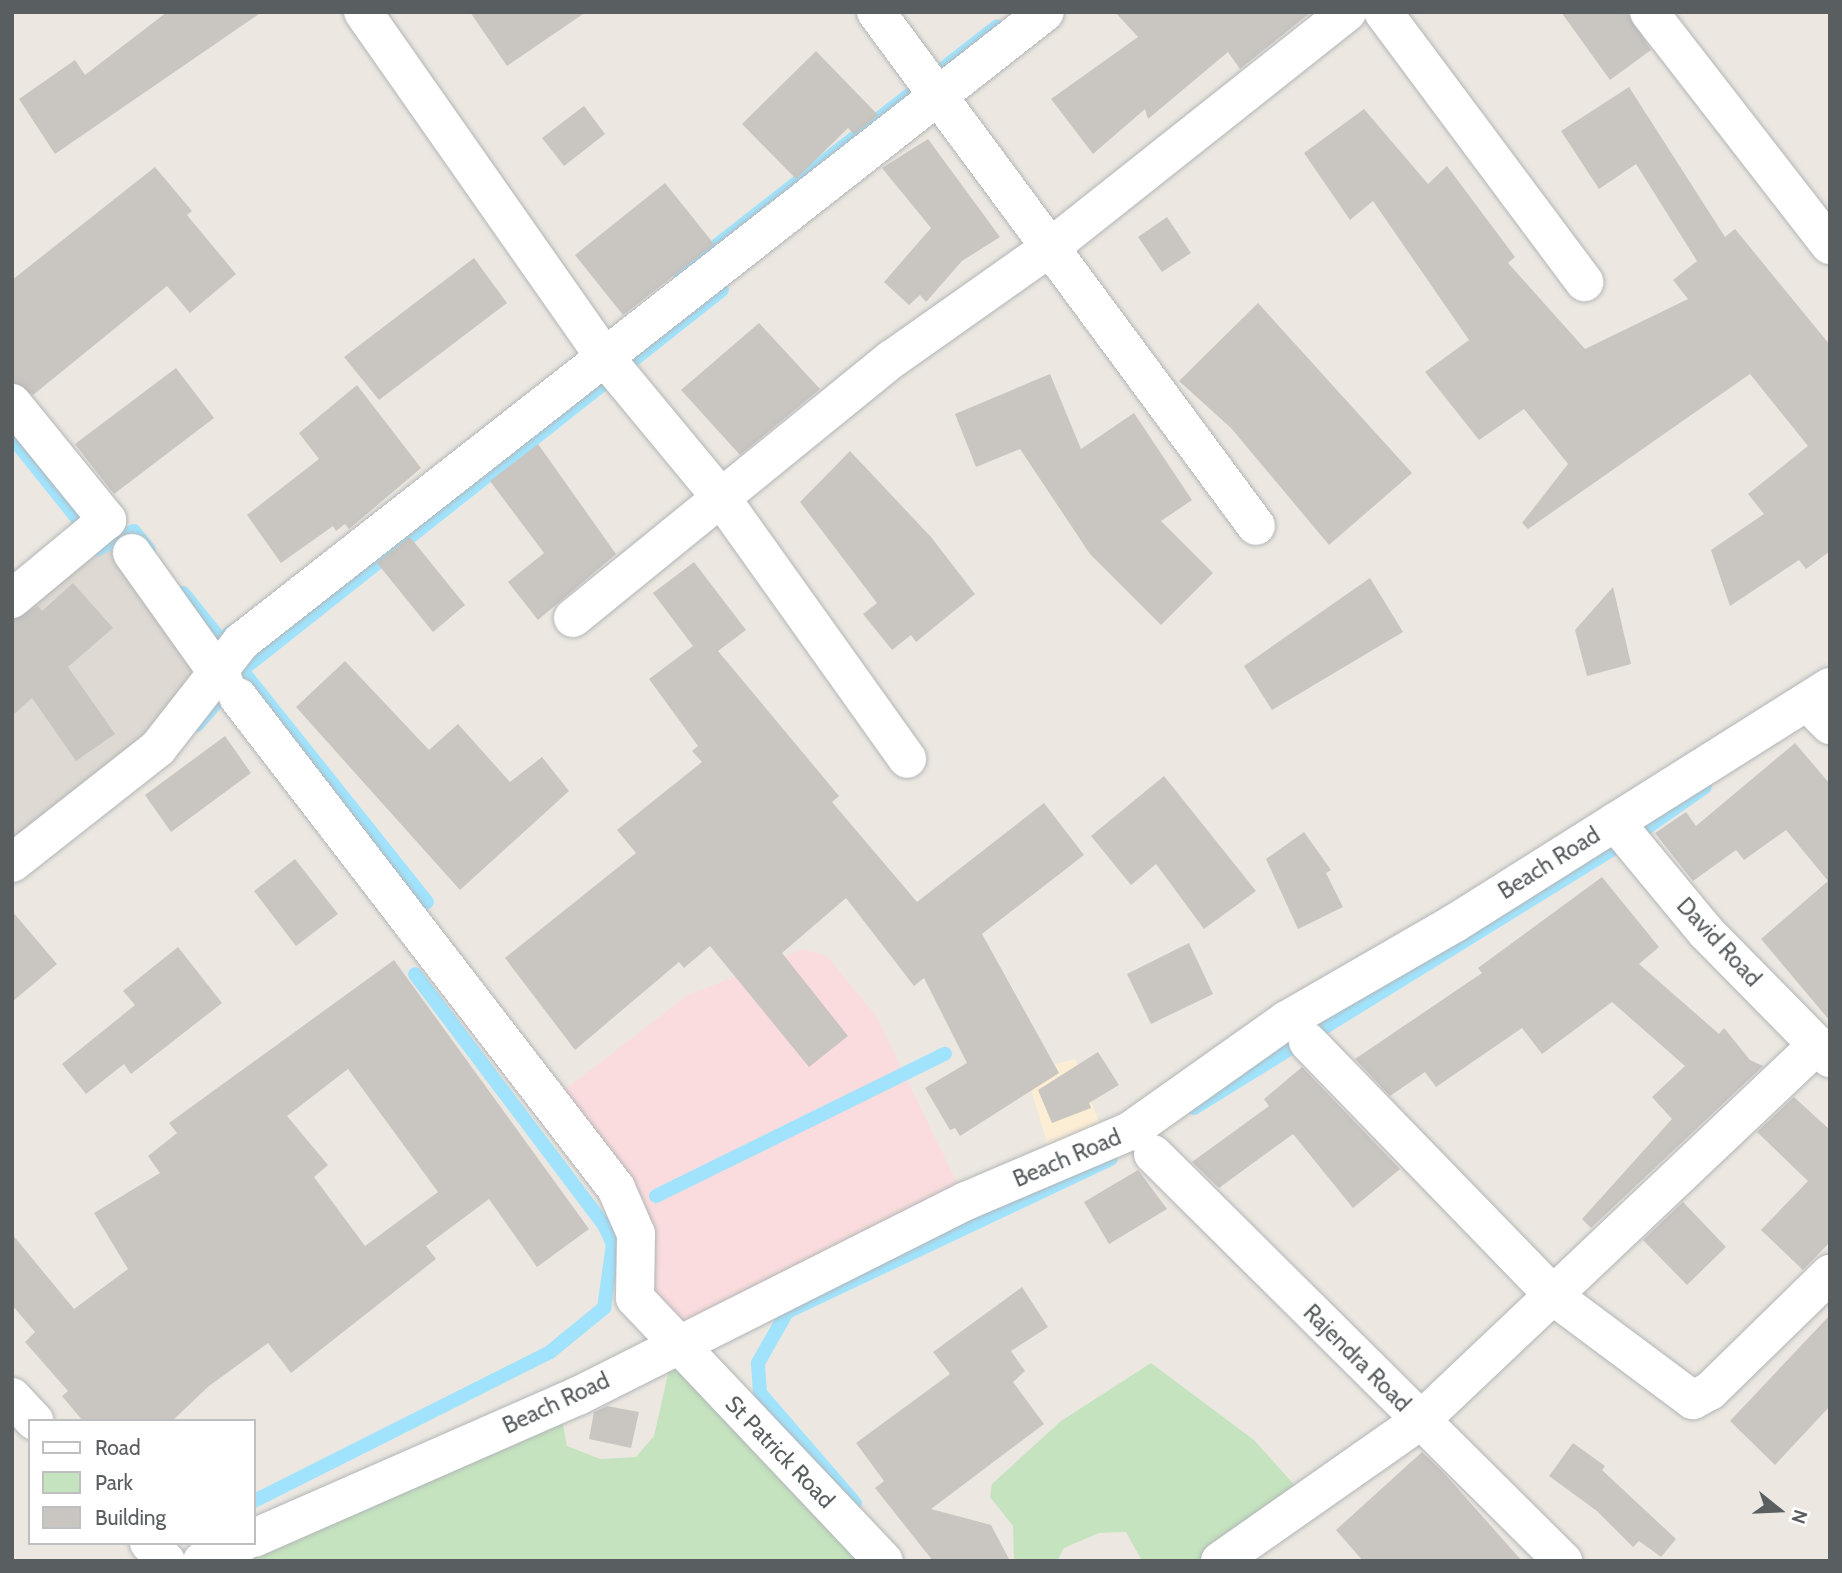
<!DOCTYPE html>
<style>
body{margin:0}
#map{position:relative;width:1842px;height:1573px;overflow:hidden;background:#ece8e1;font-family:Cabin,sans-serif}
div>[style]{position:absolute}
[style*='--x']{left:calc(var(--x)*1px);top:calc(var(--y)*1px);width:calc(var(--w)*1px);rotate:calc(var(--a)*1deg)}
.commercial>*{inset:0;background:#fcedd5}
.education>*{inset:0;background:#ded9d2}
.medical>*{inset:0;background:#fadcde}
.green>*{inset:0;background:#c4e3be}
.stream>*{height:14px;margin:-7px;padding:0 7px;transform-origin:7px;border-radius:7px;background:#a1e3fc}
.building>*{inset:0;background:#c9c5c0}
.roads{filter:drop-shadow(0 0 2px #b2b5b8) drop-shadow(0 0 2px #b2b5b8)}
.street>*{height:38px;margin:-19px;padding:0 19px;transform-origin:19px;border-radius:19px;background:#fff}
.secondary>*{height:38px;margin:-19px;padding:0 19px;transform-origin:19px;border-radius:19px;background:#fff}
span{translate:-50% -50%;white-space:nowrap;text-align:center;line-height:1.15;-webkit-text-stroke:5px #fff;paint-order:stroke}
.street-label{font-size:23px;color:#595e61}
.frame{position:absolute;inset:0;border:14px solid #595e61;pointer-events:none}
.legend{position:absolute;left:28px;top:1419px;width:228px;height:126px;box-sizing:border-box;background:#fff;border:2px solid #bdbfc0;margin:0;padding:9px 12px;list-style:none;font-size:21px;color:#595e61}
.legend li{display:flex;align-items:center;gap:14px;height:35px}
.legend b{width:35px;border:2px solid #bdbfc0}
.north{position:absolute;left:1744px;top:1475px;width:70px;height:70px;-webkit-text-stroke:5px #fff;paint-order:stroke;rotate:108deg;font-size:19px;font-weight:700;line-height:28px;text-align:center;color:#595e61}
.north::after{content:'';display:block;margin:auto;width:24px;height:32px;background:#595e61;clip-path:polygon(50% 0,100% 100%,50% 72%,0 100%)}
</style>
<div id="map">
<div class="commercial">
<div style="clip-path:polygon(1075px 1059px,1101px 1127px,1053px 1163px,1028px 1079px,1048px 1066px)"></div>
</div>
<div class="education">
<div style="clip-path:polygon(107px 520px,217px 672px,12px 863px,12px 599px)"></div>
</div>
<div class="medical">
<div style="clip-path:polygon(803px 949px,827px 956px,876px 1016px,966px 1201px,675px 1343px,549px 1102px,686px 996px)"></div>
</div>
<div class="green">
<div style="clip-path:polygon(675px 1343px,884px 1561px,202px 1561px,574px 1397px,563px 1424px,567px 1446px,600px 1459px,636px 1457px,654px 1436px)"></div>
<div style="clip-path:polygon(1151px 1363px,1254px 1440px,1306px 1498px,1220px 1561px,1142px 1561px,1126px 1532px,1099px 1533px,1064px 1548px,1057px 1561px,1014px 1561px,1013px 1526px,990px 1497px,992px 1484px,1061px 1421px)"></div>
</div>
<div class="stream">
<div style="--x:680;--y:274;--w:402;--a:-38"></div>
<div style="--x:12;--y:437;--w:115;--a:51.3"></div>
<div style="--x:84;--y:527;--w:6;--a:149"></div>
<div style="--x:98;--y:549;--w:40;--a:-26.6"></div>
<div style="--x:134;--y:531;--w:24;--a:52"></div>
<div style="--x:183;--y:593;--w:60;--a:51"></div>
<div style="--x:221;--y:640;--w:13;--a:-39"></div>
<div style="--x:197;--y:725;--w:49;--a:-49.1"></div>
<div style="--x:1647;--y:842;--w:12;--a:-132"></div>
<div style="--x:1639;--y:833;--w:80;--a:-34.9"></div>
<div style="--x:427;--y:902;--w:297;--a:-128.6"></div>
<div style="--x:242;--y:670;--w:612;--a:-38.37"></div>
<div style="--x:1194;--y:1108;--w:511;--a:-31.73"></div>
<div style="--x:656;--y:1196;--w:322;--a:-26.2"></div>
<div style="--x:254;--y:1501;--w:331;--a:-26.7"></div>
<div style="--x:550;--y:1352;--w:70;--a:-39.2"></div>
<div style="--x:604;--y:1308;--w:65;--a:-82"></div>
<div style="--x:613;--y:1244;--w:21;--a:-115"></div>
<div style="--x:604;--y:1225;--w:314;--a:-127"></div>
<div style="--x:855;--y:1503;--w:145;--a:-130.8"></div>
<div style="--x:760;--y:1393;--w:30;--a:-94"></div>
<div style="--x:758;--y:1363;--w:59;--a:-60.4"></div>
<div style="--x:787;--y:1312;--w:358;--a:-25.3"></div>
</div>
<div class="building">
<div style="clip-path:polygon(167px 12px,262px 12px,55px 154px,19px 99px,75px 60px,85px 75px)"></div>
<div style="clip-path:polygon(470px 12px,586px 12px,507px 66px)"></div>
<div style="clip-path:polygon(1115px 12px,1311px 12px,1240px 69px,1228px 52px,1148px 119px,1145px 109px,1093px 154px,1051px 99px,1138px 37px)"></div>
<div style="clip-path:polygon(1561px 12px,1627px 12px,1651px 50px,1610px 80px)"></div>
<div style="clip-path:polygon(816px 51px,878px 115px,854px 134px,848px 128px,796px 179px,742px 124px)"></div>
<div style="clip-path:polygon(1629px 87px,1725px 237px,1735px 229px,1830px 345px,1830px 551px,1806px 569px,1799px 560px,1730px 606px,1711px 550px,1764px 514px,1748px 494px,1808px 446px,1750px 374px,1528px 529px,1522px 523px,1568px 464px,1524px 409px,1479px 440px,1425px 372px,1469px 340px,1373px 201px,1350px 220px,1304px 153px,1364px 109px,1428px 184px,1447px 166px,1515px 257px,1508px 263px,1585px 349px,1688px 299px,1673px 280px,1697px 261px,1636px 164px,1599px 189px,1561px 131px)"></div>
<div style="clip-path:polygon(584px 106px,605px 134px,564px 166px,542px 138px)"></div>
<div style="clip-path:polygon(928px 139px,1000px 237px,962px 261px,926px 302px,920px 295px,909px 305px,884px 282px,931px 228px,882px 168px)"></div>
<div style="clip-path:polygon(155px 167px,192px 211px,187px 215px,236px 274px,190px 313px,167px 286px,33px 395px,12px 382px,12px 280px)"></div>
<div style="clip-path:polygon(665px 183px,714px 244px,623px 315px,575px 255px)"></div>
<div style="clip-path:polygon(1167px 217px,1191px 253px,1162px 272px,1138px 237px)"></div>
<div style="clip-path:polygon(474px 258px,507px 303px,379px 400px,344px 357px)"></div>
<div style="clip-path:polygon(1258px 303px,1412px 473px,1329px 545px,1231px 428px,1179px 381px)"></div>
<div style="clip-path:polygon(759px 323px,820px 389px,740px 455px,681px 390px)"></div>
<div style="clip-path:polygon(176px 368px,214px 418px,114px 494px,75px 444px)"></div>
<div style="clip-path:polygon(1050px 374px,1081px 449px,1134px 413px,1192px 500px,1161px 521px,1213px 573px,1161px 625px,1090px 554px,1020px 449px,976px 467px,955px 414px)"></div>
<div style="clip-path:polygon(357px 385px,421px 468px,349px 529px,345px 524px,336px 531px,333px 526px,281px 563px,247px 515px,319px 459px,299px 433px)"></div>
<div style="clip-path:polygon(538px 444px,616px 554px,538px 620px,508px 582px,544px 553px,490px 481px)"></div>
<div style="clip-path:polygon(850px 451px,931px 537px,975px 594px,916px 642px,911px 635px,892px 650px,863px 614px,877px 603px,800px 502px)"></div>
<div style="clip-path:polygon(410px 537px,465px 605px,433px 632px,377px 563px)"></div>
<div style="clip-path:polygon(694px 562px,746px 630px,718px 651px,839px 796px,832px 802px,917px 902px,1044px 803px,1084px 855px,982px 934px,1059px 1073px,960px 1136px,955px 1128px,950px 1130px,925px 1088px,967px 1063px,924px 978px,914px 986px,846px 898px,782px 953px,848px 1036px,809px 1067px,710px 946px,684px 968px,679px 962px,575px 1050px,505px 958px,636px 853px,617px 830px,702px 762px,692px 751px,698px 746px,649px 679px,693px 646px,653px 593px)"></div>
<div style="clip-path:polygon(1370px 578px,1403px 632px,1272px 710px,1244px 666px)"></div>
<div style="clip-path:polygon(73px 583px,113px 628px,68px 667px,115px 734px,76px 761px,32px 698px,12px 716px,12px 620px,38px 606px,42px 611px)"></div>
<div style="clip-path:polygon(1613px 587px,1631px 664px,1587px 676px,1575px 630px)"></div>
<div style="clip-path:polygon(345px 661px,429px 750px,458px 724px,510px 782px,542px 757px,569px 791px,460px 890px,296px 707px)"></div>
<div style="clip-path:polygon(225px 736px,251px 773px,171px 832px,145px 795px)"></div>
<div style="clip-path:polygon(1795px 743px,1830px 784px,1830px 1021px,1761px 939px,1828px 881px,1786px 830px,1744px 860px,1736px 850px,1693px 881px,1655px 833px,1686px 812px,1696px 826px)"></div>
<div style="clip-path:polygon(1164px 776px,1256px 891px,1204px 929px,1156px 864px,1131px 885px,1091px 836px)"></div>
<div style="clip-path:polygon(1304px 832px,1331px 870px,1326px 873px,1343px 907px,1298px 929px,1266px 859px)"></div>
<div style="clip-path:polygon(295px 859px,338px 914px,296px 946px,254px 891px)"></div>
<div style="clip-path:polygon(1602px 877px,1659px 947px,1639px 964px,1719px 1034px,1724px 1028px,1750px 1060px,1763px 1066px,1591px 1228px,1582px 1219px,1672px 1119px,1652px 1097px,1685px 1066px,1612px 1002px,1542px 1054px,1522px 1028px,1436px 1087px,1425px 1072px,1390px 1096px,1355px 1059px,1482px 973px,1478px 968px)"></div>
<div style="clip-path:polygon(12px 911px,57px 964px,12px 1002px)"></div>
<div style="clip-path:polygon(1189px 943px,1213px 994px,1151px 1024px,1127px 974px)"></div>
<div style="clip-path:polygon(178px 947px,222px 1003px,131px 1074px,124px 1064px,86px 1094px,62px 1064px,135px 1005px,123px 991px)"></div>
<div style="clip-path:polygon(evenodd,394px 960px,589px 1229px,537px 1267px,489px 1199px,426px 1246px,436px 1259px,291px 1373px,268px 1343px,209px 1386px,172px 1421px,83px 1421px,62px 1396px,68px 1391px,25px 1342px,35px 1332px,12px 1305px,12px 1234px,74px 1309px,128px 1269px,94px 1213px,160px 1173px,148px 1156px,177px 1133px,169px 1123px,394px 960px,348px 1069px,438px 1192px,365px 1246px,314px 1177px,328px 1165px,287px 1116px,348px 1069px)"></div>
<div style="clip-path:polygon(1098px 1052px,1119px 1085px,1089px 1103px,1091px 1108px,1052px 1123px,1038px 1090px)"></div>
<div style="clip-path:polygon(1302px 1067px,1400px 1169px,1353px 1208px,1293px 1134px,1219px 1188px,1192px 1162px,1269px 1106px,1264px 1099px)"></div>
<div style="clip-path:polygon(1794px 1097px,1830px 1130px,1830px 1242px,1803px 1270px,1761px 1230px,1808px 1181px,1757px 1132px)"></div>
<div style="clip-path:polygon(1138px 1170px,1167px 1209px,1109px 1244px,1084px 1202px)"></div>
<div style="clip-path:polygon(1683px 1202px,1726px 1247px,1687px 1285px,1643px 1240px)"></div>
<div style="clip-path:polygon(1022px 1287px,1048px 1327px,1011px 1351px,1025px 1371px,1013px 1382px,1044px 1424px,931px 1509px,991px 1525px,1010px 1561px,933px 1561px,875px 1488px,884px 1481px,856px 1443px,950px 1374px,933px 1352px)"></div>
<div style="clip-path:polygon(1830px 1315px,1830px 1406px,1775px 1465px,1730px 1421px)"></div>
<div style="clip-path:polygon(607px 1406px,639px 1412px,631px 1448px,589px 1439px,594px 1412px)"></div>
<div style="clip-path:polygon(1573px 1443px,1605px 1466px,1602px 1470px,1676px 1539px,1661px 1557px,1639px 1541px,1633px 1547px,1597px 1511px,1549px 1476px)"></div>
<div style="clip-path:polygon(1422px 1452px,1443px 1472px,1522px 1561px,1363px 1561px,1336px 1530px)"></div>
</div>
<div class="roads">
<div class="street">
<div style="--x:363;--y:12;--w:419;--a:55"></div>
<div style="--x:603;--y:355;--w:182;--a:50.4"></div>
<div style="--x:719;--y:495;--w:324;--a:54.5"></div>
<div style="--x:876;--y:12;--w:639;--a:53.52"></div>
<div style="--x:1383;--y:12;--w:337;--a:53.3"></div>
<div style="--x:1649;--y:12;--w:295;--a:52.2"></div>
<div style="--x:12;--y:403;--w:151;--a:50.9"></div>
<div style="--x:107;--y:520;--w:124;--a:140.3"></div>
<div style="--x:132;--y:553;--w:158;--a:54.5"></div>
<div style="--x:573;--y:618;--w:411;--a:-39.1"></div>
<div style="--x:892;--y:359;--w:196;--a:-35.2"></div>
<div style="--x:1052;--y:246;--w:377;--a:-38.4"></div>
<div style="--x:238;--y:697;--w:620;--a:52.41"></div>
<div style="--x:616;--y:1188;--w:50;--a:66.5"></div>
<div style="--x:636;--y:1234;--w:64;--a:90.9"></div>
<div style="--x:635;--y:1298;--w:362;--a:46.6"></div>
<div style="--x:1807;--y:702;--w:33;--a:45"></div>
<div style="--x:1615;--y:822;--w:143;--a:50.4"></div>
<div style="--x:1706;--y:932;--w:177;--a:45.5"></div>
<div style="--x:12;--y:863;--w:186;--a:-38.2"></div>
<div style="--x:158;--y:748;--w:135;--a:-51.9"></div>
<div style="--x:241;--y:642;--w:1021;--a:-38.08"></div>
<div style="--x:1308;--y:1042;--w:356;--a:45.9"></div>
<div style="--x:1556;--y:1298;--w:171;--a:36.7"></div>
<div style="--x:1693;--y:1400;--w:19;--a:-28"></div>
<div style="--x:1710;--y:1391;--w:168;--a:-44.3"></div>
<div style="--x:1153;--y:1154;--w:578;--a:44.79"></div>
<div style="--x:12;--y:1397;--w:33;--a:47"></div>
<div style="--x:149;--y:1543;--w:25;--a:47"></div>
<div style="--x:1220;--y:1561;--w:244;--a:-35"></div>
<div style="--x:1420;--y:1421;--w:547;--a:-43.44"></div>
</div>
<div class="secondary">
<div style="--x:254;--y:1538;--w:354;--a:-23.7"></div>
<div style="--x:578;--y:1396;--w:434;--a:-26.7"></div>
<div style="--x:966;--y:1201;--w:178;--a:-23.1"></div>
<div style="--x:1130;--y:1131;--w:192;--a:-35.3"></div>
<div style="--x:1287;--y:1020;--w:194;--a:-30"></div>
<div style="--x:1455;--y:923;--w:443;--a:-32.2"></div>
<div style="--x:202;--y:1561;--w:44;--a:-24.2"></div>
</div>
</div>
<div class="street-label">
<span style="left:1549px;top:863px;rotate:-32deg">Beach Road</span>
<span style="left:1719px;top:942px;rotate:47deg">David Road</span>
<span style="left:1067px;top:1158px;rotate:-23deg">Beach Road</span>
<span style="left:1357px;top:1358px;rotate:45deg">Rajendra Road</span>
<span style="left:556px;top:1403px;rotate:-25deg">Beach Road</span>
<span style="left:780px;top:1452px;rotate:46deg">St Patrick Road</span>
</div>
<div class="frame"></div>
<ul class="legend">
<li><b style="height:9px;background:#fff"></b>Road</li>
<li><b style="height:19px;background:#c4e3be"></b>Park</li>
<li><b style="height:19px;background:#c9c5c0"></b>Building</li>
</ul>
<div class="north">N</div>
</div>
